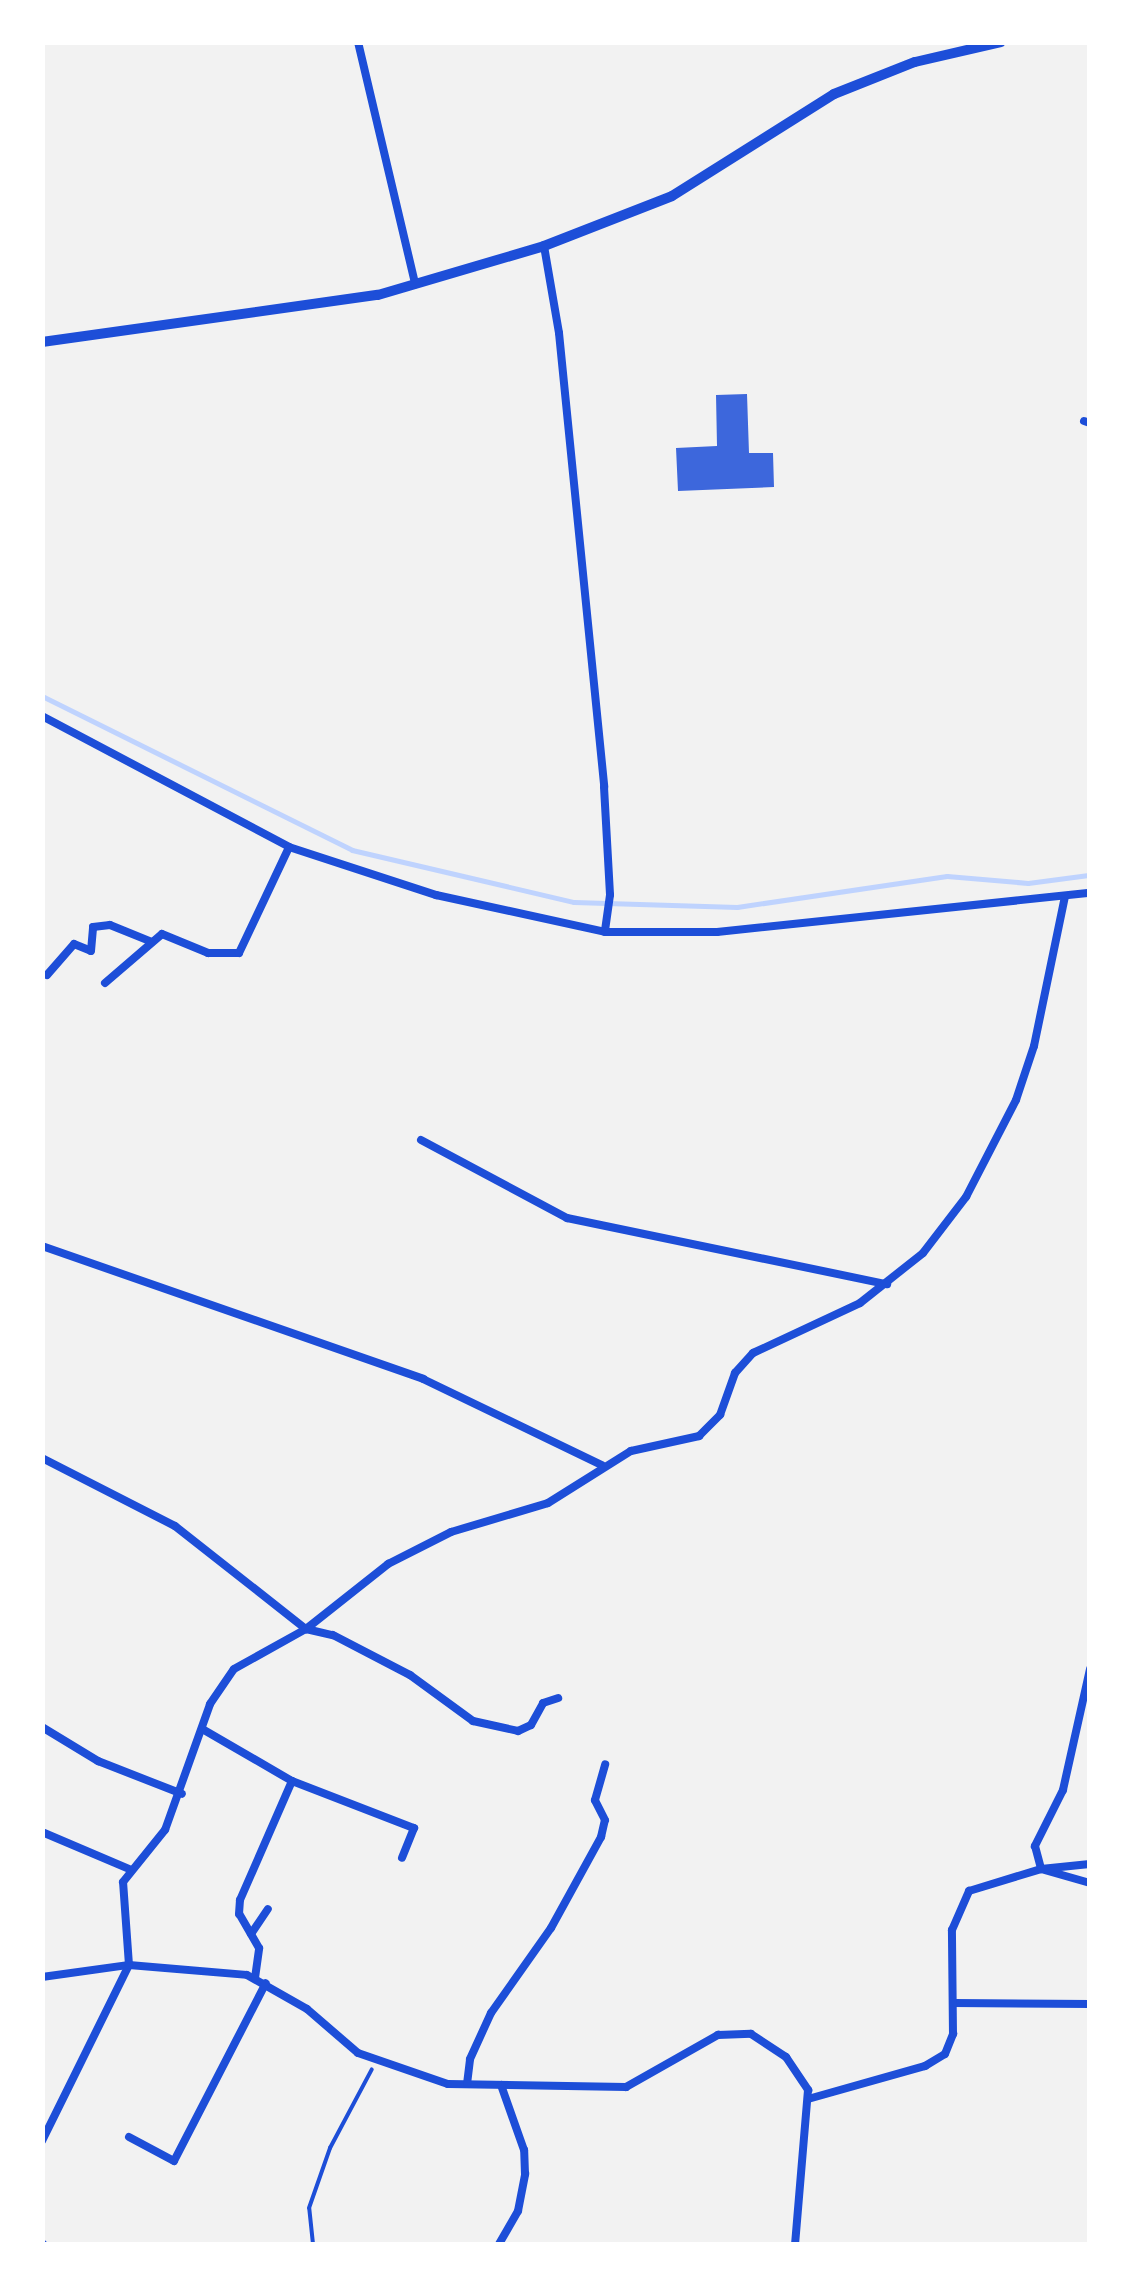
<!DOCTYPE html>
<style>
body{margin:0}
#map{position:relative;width:1132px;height:2287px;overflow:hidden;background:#f2f2f2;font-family:"Varela Round",sans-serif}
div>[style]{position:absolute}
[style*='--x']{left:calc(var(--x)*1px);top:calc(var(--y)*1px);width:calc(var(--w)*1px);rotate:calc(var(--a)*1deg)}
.stream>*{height:5px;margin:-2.5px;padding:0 2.5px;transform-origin:2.5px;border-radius:2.5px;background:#bfd3fe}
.building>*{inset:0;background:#3d67dc}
.path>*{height:4px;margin:-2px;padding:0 2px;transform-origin:2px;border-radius:2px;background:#1d4ed8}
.minor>*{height:8px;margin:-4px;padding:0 4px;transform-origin:4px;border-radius:4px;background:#1d4ed8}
.tertiary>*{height:10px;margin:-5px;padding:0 5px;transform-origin:5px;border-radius:5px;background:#1d4ed8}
span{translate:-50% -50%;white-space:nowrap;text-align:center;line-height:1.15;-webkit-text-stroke:8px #fff;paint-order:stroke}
.frame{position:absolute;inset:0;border:45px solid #fff;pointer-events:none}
</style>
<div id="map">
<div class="stream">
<div style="--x:42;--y:696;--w:346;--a:26.4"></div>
<div style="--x:352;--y:850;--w:228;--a:13.2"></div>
<div style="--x:574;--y:902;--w:163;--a:1.8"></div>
<div style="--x:737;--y:907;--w:212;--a:-8.4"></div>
<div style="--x:947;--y:876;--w:81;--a:4.9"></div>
<div style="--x:1028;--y:883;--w:61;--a:-7.6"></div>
</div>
<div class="building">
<div style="clip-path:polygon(747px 394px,749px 453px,773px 453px,774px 487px,678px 491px,676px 448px,717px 446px,716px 395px)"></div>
</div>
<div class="path">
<div style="--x:313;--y:2244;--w:36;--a:-96"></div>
<div style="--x:309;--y:2208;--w:64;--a:-70.7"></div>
<div style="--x:330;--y:2148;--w:89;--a:-62"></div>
</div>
<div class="minor">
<div style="--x:358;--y:42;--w:249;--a:76.7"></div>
<div style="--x:544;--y:246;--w:88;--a:80.2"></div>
<div style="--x:559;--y:333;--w:456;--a:84.3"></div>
<div style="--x:604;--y:787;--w:108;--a:86.8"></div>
<div style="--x:610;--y:895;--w:37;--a:98"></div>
<div style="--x:1084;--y:421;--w:6;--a:18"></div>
<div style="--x:42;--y:716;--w:280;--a:27.9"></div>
<div style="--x:289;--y:847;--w:155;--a:18.1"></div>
<div style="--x:436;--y:895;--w:173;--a:12.3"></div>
<div style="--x:605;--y:932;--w:112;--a:0"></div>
<div style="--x:717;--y:932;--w:375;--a:-6"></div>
<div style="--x:47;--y:975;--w:41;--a:-48.9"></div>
<div style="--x:74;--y:944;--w:18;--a:22"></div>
<div style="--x:91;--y:951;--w:24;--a:-85"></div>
<div style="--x:93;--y:927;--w:17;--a:-7"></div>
<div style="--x:110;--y:925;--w:45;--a:22"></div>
<div style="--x:105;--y:983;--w:75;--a:-40.7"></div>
<div style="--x:162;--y:934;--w:50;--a:22.4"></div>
<div style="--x:208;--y:953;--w:31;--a:0"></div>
<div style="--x:239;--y:953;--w:117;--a:-64.7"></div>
<div style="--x:421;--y:1140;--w:166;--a:28.1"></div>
<div style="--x:567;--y:1218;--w:327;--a:11.7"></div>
<div style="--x:42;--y:1246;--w:404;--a:19.2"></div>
<div style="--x:423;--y:1379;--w:199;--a:25.7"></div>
<div style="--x:42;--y:1458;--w:149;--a:27.1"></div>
<div style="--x:175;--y:1526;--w:167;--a:38.2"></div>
<div style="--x:306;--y:1629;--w:28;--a:13"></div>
<div style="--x:333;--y:1635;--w:87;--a:27.5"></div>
<div style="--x:410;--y:1675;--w:78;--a:36.1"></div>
<div style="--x:473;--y:1721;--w:46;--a:12.5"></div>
<div style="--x:518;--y:1731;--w:14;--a:-25"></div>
<div style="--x:531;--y:1725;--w:25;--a:-61"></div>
<div style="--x:543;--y:1703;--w:16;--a:-18"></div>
<div style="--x:1090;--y:1669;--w:124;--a:102.6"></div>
<div style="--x:1063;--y:1790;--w:63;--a:116.6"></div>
<div style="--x:1035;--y:1846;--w:24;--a:75"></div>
<div style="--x:1041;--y:1869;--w:51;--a:15.9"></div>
<div style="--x:42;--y:1727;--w:66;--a:31.3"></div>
<div style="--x:98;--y:1761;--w:90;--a:21.4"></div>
<div style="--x:204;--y:1730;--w:102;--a:30.1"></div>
<div style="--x:292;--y:1781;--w:131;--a:21.1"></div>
<div style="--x:414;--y:1828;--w:32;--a:112"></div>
<div style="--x:42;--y:1832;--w:95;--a:23"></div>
<div style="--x:251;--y:1934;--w:30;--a:-56"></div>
<div style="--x:42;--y:1977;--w:88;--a:-7.9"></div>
<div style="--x:129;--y:1965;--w:118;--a:4.8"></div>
<div style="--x:247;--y:1975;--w:69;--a:29.5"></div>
<div style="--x:307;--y:2009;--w:67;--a:40.8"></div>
<div style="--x:358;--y:2053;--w:95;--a:19"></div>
<div style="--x:448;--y:2084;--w:178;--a:1"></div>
<div style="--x:626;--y:2087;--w:106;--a:-29.5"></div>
<div style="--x:718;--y:2035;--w:33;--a:-2"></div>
<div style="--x:751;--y:2034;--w:42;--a:33.3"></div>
<div style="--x:786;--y:2057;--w:40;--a:56"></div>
<div style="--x:808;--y:2090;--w:155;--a:94.8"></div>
<div style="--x:255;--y:1978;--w:30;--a:-82"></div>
<div style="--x:259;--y:1948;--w:39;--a:-120"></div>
<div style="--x:239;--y:1914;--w:14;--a:-86"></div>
<div style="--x:240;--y:1900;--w:130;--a:-66.4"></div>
<div style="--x:954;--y:2003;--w:136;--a:0.4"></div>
<div style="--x:467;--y:2084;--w:25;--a:-83"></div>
<div style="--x:470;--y:2059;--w:51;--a:-65.5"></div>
<div style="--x:491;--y:2013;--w:104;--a:-54.8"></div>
<div style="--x:551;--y:1928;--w:104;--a:-61.2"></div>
<div style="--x:601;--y:1837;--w:17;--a:-77"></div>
<div style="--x:605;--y:1820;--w:22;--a:-117"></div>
<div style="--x:595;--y:1800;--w:37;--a:-74"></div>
<div style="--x:808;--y:2099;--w:122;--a:-15.8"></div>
<div style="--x:925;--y:2066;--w:23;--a:-31"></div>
<div style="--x:945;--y:2054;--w:22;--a:-68"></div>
<div style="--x:953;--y:2034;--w:104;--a:-90.6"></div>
<div style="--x:952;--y:1930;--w:43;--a:-66.4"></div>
<div style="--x:969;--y:1891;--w:75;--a:-17"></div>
<div style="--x:1041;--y:1869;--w:49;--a:-5.8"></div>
<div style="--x:129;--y:2137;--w:51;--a:28.1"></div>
<div style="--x:174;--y:2161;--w:200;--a:-62.7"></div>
<div style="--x:42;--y:2141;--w:196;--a:-63.7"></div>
<div style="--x:129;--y:1965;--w:83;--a:-94.1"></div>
<div style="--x:123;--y:1882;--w:67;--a:-51.1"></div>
<div style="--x:165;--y:1830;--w:134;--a:-70.3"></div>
<div style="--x:210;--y:1704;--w:42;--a:-55.6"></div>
<div style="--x:234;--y:1669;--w:82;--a:-29.1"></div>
<div style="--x:306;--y:1629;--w:105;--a:-38.4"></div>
<div style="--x:388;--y:1564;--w:71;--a:-26.9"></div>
<div style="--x:451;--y:1532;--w:101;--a:-16.6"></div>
<div style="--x:548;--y:1503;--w:98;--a:-32.1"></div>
<div style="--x:631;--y:1451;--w:70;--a:-12.4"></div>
<div style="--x:699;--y:1436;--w:30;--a:-45"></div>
<div style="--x:720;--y:1415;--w:45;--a:-70.3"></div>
<div style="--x:735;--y:1373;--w:27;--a:-48"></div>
<div style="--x:753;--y:1353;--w:118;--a:-25"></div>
<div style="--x:860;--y:1303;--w:80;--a:-38.4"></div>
<div style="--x:923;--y:1253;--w:71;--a:-52.5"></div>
<div style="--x:966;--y:1197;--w:109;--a:-62.7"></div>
<div style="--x:1016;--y:1100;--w:57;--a:-71.6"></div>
<div style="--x:1034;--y:1046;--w:153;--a:-78.3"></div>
<div style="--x:42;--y:2244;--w:1;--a:0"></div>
<div style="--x:499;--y:2244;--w:38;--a:-60"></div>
<div style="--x:518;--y:2211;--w:38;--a:-79"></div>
<div style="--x:525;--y:2174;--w:24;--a:-92"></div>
<div style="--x:524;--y:2150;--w:69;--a:-109.5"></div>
</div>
<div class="tertiary">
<div style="--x:42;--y:342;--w:339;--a:-8"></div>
<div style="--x:378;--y:295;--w:173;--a:-16.4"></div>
<div style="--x:544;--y:246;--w:137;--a:-21.3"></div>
<div style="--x:672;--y:196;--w:191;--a:-32.2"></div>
<div style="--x:834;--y:94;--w:87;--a:-21.6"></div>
<div style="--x:915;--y:62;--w:88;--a:-13.1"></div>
</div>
<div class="frame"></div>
</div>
